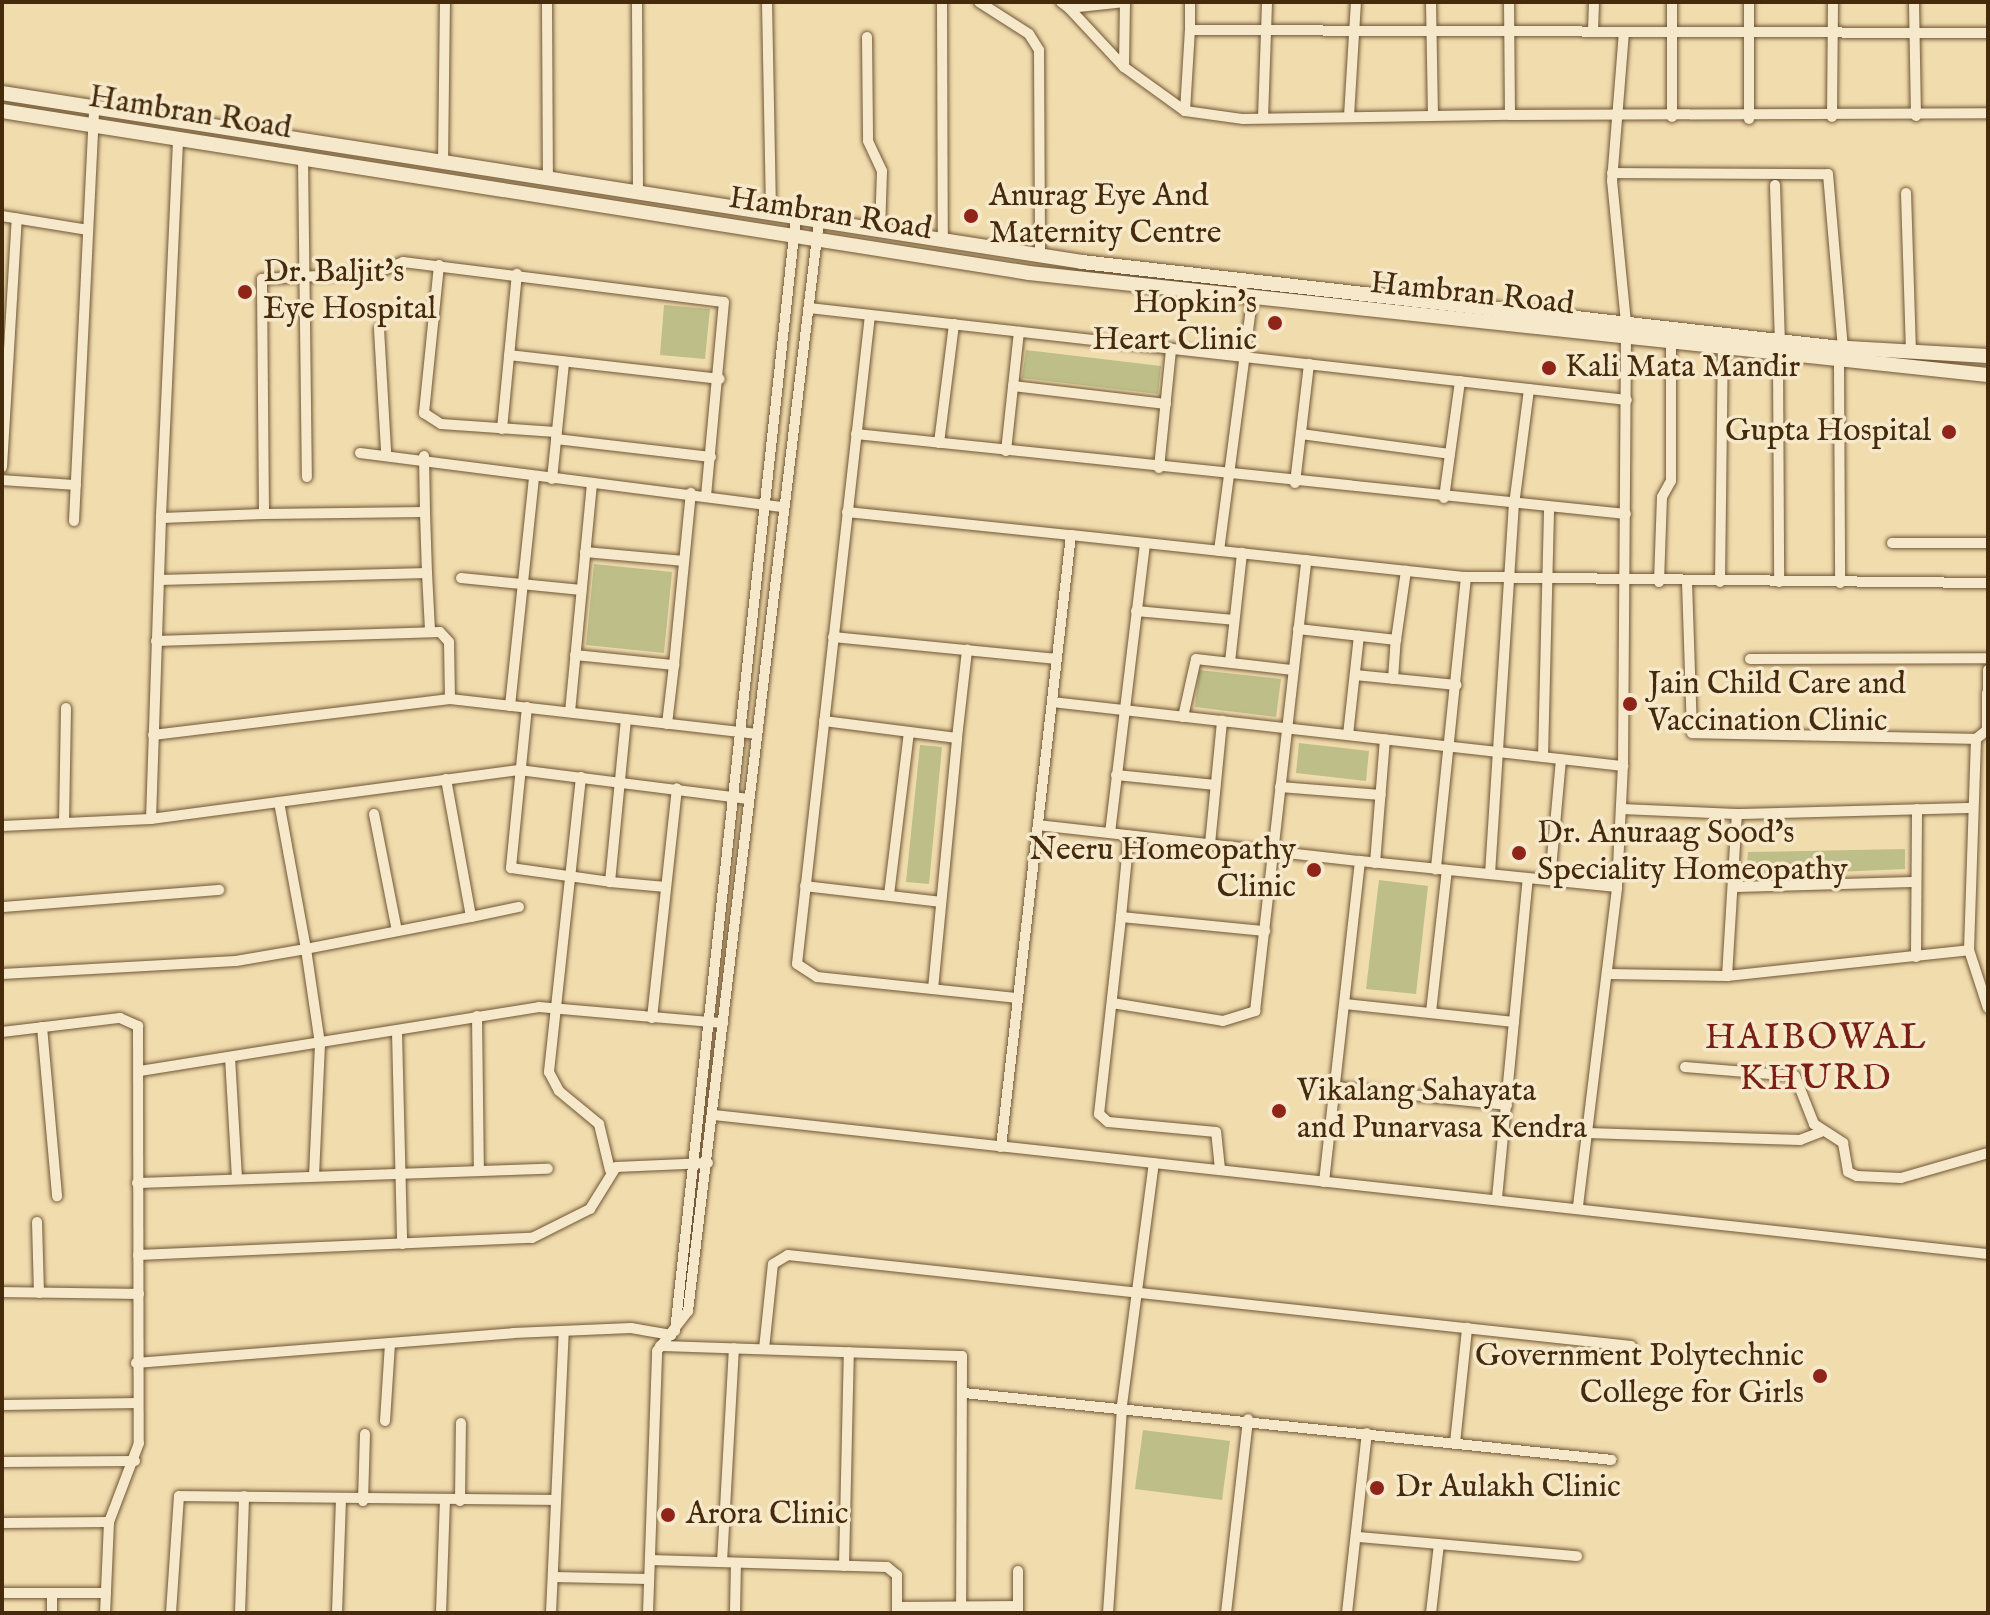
<!DOCTYPE html>
<style>
body{margin:0}
#map{position:relative;width:1990px;height:1615px;overflow:hidden;background:#f1dcae;font-family:"IM FELL English",serif}
div>[style]{position:absolute}
[style*='--x']{left:calc(var(--x)*1px);top:calc(var(--y)*1px);width:calc(var(--w)*1px);rotate:calc(var(--a)*1deg)}
.green>*{inset:0;background:#bebf88}
.roads{filter:drop-shadow(0 0 2px #705634) drop-shadow(0 0 2px #705634)}
.street>*{height:10px;margin:-5px;padding:0 5px;transform-origin:5px;border-radius:5px;background:#f6e8ca}
.secondary>*{height:14px;margin:-7px;padding:0 7px;transform-origin:7px;border-radius:7px;background:#f6e8ca}
.dots>*{width:22px;height:22px;translate:-50% -50%;box-sizing:border-box;border:4px solid #f6e8ca;border-radius:50%}
span{translate:-50% -50%;white-space:nowrap;text-align:center;line-height:1.15;-webkit-text-stroke:7px #f6e8ca;paint-order:stroke}
.street-label{font-size:32px;color:#452a0b}
.poi-label{font-size:32px;color:#452a0b}
.left{translate:0 -50%;text-align:left}
.right{translate:-100% -50%;text-align:right}
.quarter-label{font-size:36px;color:#7a1f14;letter-spacing:2px}
.frame{position:absolute;inset:0;border:4px solid #452a0b;pointer-events:none}
</style>
<div id="map">
<div class="green">
<div style="clip-path:polygon(664px 305px,710px 309px,705px 359px,660px 355px)"></div>
<div style="clip-path:polygon(1026px 350px,1161px 366px,1158px 394px,1022px 378px)"></div>
<div style="clip-path:polygon(594px 564px,672px 572px,664px 653px,586px 645px)"></div>
<div style="clip-path:polygon(1199px 670px,1281px 679px,1276px 717px,1195px 707px)"></div>
<div style="clip-path:polygon(1299px 743px,1369px 751px,1366px 781px,1296px 773px)"></div>
<div style="clip-path:polygon(920px 745px,942px 747px,929px 884px,906px 882px)"></div>
<div style="clip-path:polygon(1905px 849px,1905px 869px,1746px 876px,1748px 852px)"></div>
<div style="clip-path:polygon(1379px 880px,1428px 886px,1416px 994px,1366px 989px)"></div>
<div style="clip-path:polygon(1143px 1430px,1230px 1441px,1222px 1500px,1135px 1489px)"></div>
</div>
<div class="roads">
<div class="street">
<div style="--x:547;--y:2;--w:176;--a:89.7"></div>
<div style="--x:637;--y:2;--w:190;--a:89.7"></div>
<div style="--x:767;--y:2;--w:211;--a:88.9"></div>
<div style="--x:942;--y:2;--w:238;--a:89.8"></div>
<div style="--x:979;--y:2;--w:59;--a:32.6"></div>
<div style="--x:1029;--y:34;--w:19;--a:58"></div>
<div style="--x:1039;--y:50;--w:205;--a:89.7"></div>
<div style="--x:1061;--y:2;--w:10;--a:37"></div>
<div style="--x:1069;--y:8;--w:56;--a:-6.1"></div>
<div style="--x:1125;--y:2;--w:65;--a:90.9"></div>
<div style="--x:1124;--y:67;--w:75;--a:35.8"></div>
<div style="--x:1185;--y:111;--w:81;--a:-86.5"></div>
<div style="--x:1190;--y:2;--w:28;--a:90"></div>
<div style="--x:1190;--y:30;--w:798;--a:0.22"></div>
<div style="--x:1431;--y:2;--w:113;--a:89"></div>
<div style="--x:1509;--y:2;--w:113;--a:89.5"></div>
<div style="--x:1510;--y:115;--w:478;--a:-0.2"></div>
<div style="--x:1749;--y:2;--w:117;--a:90"></div>
<div style="--x:1914;--y:2;--w:114;--a:89"></div>
<div style="--x:1069;--y:8;--w:81;--a:47"></div>
<div style="--x:1593;--y:31;--w:29;--a:-88"></div>
<div style="--x:867;--y:37;--w:104;--a:89.4"></div>
<div style="--x:868;--y:141;--w:33;--a:65"></div>
<div style="--x:882;--y:171;--w:59;--a:91.9"></div>
<div style="--x:1185;--y:111;--w:59;--a:7.9"></div>
<div style="--x:1243;--y:119;--w:267;--a:-0.9"></div>
<div style="--x:1349;--y:116;--w:114;--a:-86.5"></div>
<div style="--x:1672;--y:117;--w:115;--a:-90"></div>
<div style="--x:1832;--y:117;--w:115;--a:-89.5"></div>
<div style="--x:1263;--y:118;--w:116;--a:-88"></div>
<div style="--x:178;--y:141;--w:377;--a:92.6"></div>
<div style="--x:161;--y:518;--w:103;--a:-2.2"></div>
<div style="--x:264;--y:514;--w:235;--a:-90.5"></div>
<div style="--x:262;--y:279;--w:113;--a:-3"></div>
<div style="--x:375;--y:273;--w:30;--a:-21"></div>
<div style="--x:403;--y:262;--w:323;--a:7.1"></div>
<div style="--x:724;--y:302;--w:194;--a:95.3"></div>
<div style="--x:303;--y:159;--w:318;--a:89.3"></div>
<div style="--x:443;--y:163;--w:161;--a:-89.3"></div>
<div style="--x:1612;--y:173;--w:216;--a:0.3"></div>
<div style="--x:1828;--y:174;--w:175;--a:85.1"></div>
<div style="--x:1775;--y:185;--w:156;--a:88.2"></div>
<div style="--x:1906;--y:193;--w:159;--a:88.2"></div>
<div style="--x:2;--y:216;--w:87;--a:9.2"></div>
<div style="--x:439;--y:265;--w:149;--a:95.8"></div>
<div style="--x:424;--y:413;--w:20;--a:33"></div>
<div style="--x:441;--y:424;--w:115;--a:4"></div>
<div style="--x:809;--y:308;--w:823;--a:6.42"></div>
<div style="--x:870;--y:315;--w:653;--a:96.42"></div>
<div style="--x:797;--y:964;--w:24;--a:33"></div>
<div style="--x:817;--y:977;--w:202;--a:6"></div>
<div style="--x:379;--y:329;--w:123;--a:86.7"></div>
<div style="--x:509;--y:355;--w:212;--a:6.5"></div>
<div style="--x:1778;--y:358;--w:224;--a:89.7"></div>
<div style="--x:1839;--y:365;--w:218;--a:89.7"></div>
<div style="--x:1013;--y:386;--w:154;--a:6.7"></div>
<div style="--x:502;--y:429;--w:156;--a:-84.5"></div>
<div style="--x:856;--y:434;--w:774;--a:5.93"></div>
<div style="--x:1301;--y:434;--w:150;--a:7.6"></div>
<div style="--x:556;--y:439;--w:156;--a:6.6"></div>
<div style="--x:939;--y:443;--w:120;--a:-82.8"></div>
<div style="--x:1006;--y:451;--w:120;--a:-83.8"></div>
<div style="--x:360;--y:453;--w:427;--a:7.3"></div>
<div style="--x:2;--y:467;--w:249;--a:-86.6"></div>
<div style="--x:1159;--y:468;--w:120;--a:-84.2"></div>
<div style="--x:552;--y:479;--w:118;--a:-84.1"></div>
<div style="--x:2;--y:480;--w:74;--a:3.9"></div>
<div style="--x:1295;--y:483;--w:120;--a:-83.3"></div>
<div style="--x:1444;--y:498;--w:118;--a:-82.2"></div>
<div style="--x:847;--y:512;--w:225;--a:5.9"></div>
<div style="--x:1071;--y:535;--w:616;--a:96.53"></div>
<div style="--x:264;--y:514;--w:161;--a:-0.7"></div>
<div style="--x:425;--y:512;--w:56;--a:-91"></div>
<div style="--x:161;--y:518;--w:301;--a:91.9"></div>
<div style="--x:151;--y:819;--w:371;--a:-7.6"></div>
<div style="--x:519;--y:770;--w:231;--a:7.2"></div>
<div style="--x:74;--y:521;--w:412;--a:-87.2"></div>
<div style="--x:1071;--y:535;--w:397;--a:6.1"></div>
<div style="--x:1466;--y:577;--w:294;--a:95.9"></div>
<div style="--x:1892;--y:543;--w:96;--a:0"></div>
<div style="--x:1219;--y:551;--w:253;--a:-82.5"></div>
<div style="--x:585;--y:552;--w:99;--a:5.2"></div>
<div style="--x:427;--y:573;--w:57;--a:87"></div>
<div style="--x:1466;--y:577;--w:522;--a:0.66"></div>
<div style="--x:461;--y:578;--w:121;--a:5.7"></div>
<div style="--x:159;--y:580;--w:268;--a:-1.5"></div>
<div style="--x:427;--y:573;--w:61;--a:-91.9"></div>
<div style="--x:1659;--y:582;--w:85;--a:-88"></div>
<div style="--x:1662;--y:497;--w:18;--a:-61"></div>
<div style="--x:1671;--y:481;--w:135;--a:-90"></div>
<div style="--x:1687;--y:582;--w:151;--a:88.1"></div>
<div style="--x:1692;--y:733;--w:284;--a:1.2"></div>
<div style="--x:1720;--y:582;--w:230;--a:-89.3"></div>
<div style="--x:1136;--y:611;--w:98;--a:5.2"></div>
<div style="--x:1298;--y:629;--w:99;--a:6.4"></div>
<div style="--x:1396;--y:640;--w:70;--a:-81.8"></div>
<div style="--x:833;--y:637;--w:225;--a:5.6"></div>
<div style="--x:156;--y:641;--w:284;--a:-1.8"></div>
<div style="--x:440;--y:632;--w:13;--a:48"></div>
<div style="--x:449;--y:642;--w:57;--a:89"></div>
<div style="--x:575;--y:655;--w:100;--a:5.8"></div>
<div style="--x:674;--y:665;--w:173;--a:-84.4"></div>
<div style="--x:1750;--y:659;--w:238;--a:-0.2"></div>
<div style="--x:1230;--y:662;--w:110;--a:-83.7"></div>
<div style="--x:1988;--y:670;--w:23;--a:90"></div>
<div style="--x:1355;--y:675;--w:102;--a:5.6"></div>
<div style="--x:1393;--y:679;--w:39;--a:-86"></div>
<div style="--x:1052;--y:702;--w:575;--a:6.4"></div>
<div style="--x:510;--y:706;--w:230;--a:-84"></div>
<div style="--x:527;--y:707;--w:162;--a:95.7"></div>
<div style="--x:511;--y:868;--w:100;--a:8"></div>
<div style="--x:570;--y:712;--w:230;--a:-84.5"></div>
<div style="--x:1183;--y:717;--w:59;--a:-77.4"></div>
<div style="--x:1196;--y:659;--w:98;--a:6.5"></div>
<div style="--x:626;--y:719;--w:164;--a:95.6"></div>
<div style="--x:610;--y:882;--w:56;--a:5.1"></div>
<div style="--x:824;--y:721;--w:134;--a:7.3"></div>
<div style="--x:957;--y:738;--w:89;--a:-83.5"></div>
<div style="--x:667;--y:724;--w:59;--a:-83.2"></div>
<div style="--x:153;--y:735;--w:299;--a:-6.9"></div>
<div style="--x:450;--y:699;--w:307;--a:6.5"></div>
<div style="--x:1348;--y:735;--w:100;--a:-83.7"></div>
<div style="--x:1543;--y:757;--w:249;--a:-88.6"></div>
<div style="--x:1116;--y:775;--w:100;--a:5.7"></div>
<div style="--x:581;--y:777;--w:297;--a:96.2"></div>
<div style="--x:549;--y:1072;--w:21;--a:62"></div>
<div style="--x:559;--y:1091;--w:52;--a:39.5"></div>
<div style="--x:599;--y:1124;--w:47;--a:76.6"></div>
<div style="--x:446;--y:779;--w:140;--a:79.7"></div>
<div style="--x:471;--y:917;--w:49;--a:-11.8"></div>
<div style="--x:1280;--y:787;--w:101;--a:4.5"></div>
<div style="--x:279;--y:802;--w:149;--a:79.6"></div>
<div style="--x:306;--y:949;--w:168;--a:-11"></div>
<div style="--x:1621;--y:809;--w:116;--a:2.5"></div>
<div style="--x:374;--y:814;--w:119;--a:78.9"></div>
<div style="--x:64;--y:823;--w:115;--a:-89"></div>
<div style="--x:1038;--y:825;--w:324;--a:6.4"></div>
<div style="--x:2;--y:826;--w:149;--a:-2.7"></div>
<div style="--x:1110;--y:833;--w:292;--a:-83.1"></div>
<div style="--x:1210;--y:844;--w:124;--a:-84.4"></div>
<div style="--x:1375;--y:863;--w:124;--a:-85.4"></div>
<div style="--x:1490;--y:874;--w:370;--a:-86.3"></div>
<div style="--x:1514;--y:505;--w:117;--a:-82.6"></div>
<div style="--x:1550;--y:880;--w:121;--a:-84.8"></div>
<div style="--x:805;--y:886;--w:137;--a:6.7"></div>
<div style="--x:1733;--y:887;--w:183;--a:-1.6"></div>
<div style="--x:889;--y:895;--w:164;--a:-83"></div>
<div style="--x:2;--y:907;--w:218;--a:-4.5"></div>
<div style="--x:1121;--y:917;--w:82;--a:-84.4"></div>
<div style="--x:1969;--y:950;--w:61;--a:71.9"></div>
<div style="--x:1916;--y:957;--w:148;--a:-89.6"></div>
<div style="--x:2;--y:974;--w:234;--a:-3.2"></div>
<div style="--x:236;--y:961;--w:71;--a:-9.7"></div>
<div style="--x:306;--y:949;--w:96;--a:81.6"></div>
<div style="--x:320;--y:1044;--w:130;--a:92.6"></div>
<div style="--x:1607;--y:974;--w:120;--a:1"></div>
<div style="--x:1727;--y:976;--w:243;--a:-6.1"></div>
<div style="--x:1969;--y:950;--w:211;--a:-88.1"></div>
<div style="--x:1976;--y:739;--w:14;--a:-39"></div>
<div style="--x:1987;--y:730;--w:37;--a:-90"></div>
<div style="--x:1727;--y:976;--w:162;--a:-86.5"></div>
<div style="--x:1737;--y:814;--w:235;--a:-1.5"></div>
<div style="--x:933;--y:989;--w:252;--a:-84.5"></div>
<div style="--x:1112;--y:1003;--w:112;--a:9.2"></div>
<div style="--x:1223;--y:1021;--w:34;--a:-17"></div>
<div style="--x:1255;--y:1011;--w:454;--a:-83.5"></div>
<div style="--x:1345;--y:1004;--w:170;--a:6.1"></div>
<div style="--x:1431;--y:1012;--w:143;--a:-83.6"></div>
<div style="--x:477;--y:1016;--w:153;--a:89.3"></div>
<div style="--x:652;--y:1018;--w:231;--a:-83.8"></div>
<div style="--x:42;--y:1027;--w:170;--a:84.9"></div>
<div style="--x:2;--y:1032;--w:119;--a:-6.8"></div>
<div style="--x:120;--y:1018;--w:20;--a:24"></div>
<div style="--x:138;--y:1026;--w:417;--a:89.9"></div>
<div style="--x:139;--y:1443;--w:85;--a:110.8"></div>
<div style="--x:109;--y:1522;--w:91;--a:92.5"></div>
<div style="--x:397;--y:1032;--w:212;--a:88.6"></div>
<div style="--x:230;--y:1057;--w:120;--a:86.7"></div>
<div style="--x:1685;--y:1067;--w:110;--a:4.7"></div>
<div style="--x:1795;--y:1076;--w:52;--a:68.4"></div>
<div style="--x:1814;--y:1124;--w:35;--a:33"></div>
<div style="--x:1843;--y:1143;--w:29;--a:80"></div>
<div style="--x:1848;--y:1172;--w:10;--a:24"></div>
<div style="--x:1857;--y:1176;--w:44;--a:2.6"></div>
<div style="--x:1901;--y:1178;--w:91;--a:-16"></div>
<div style="--x:140;--y:1071;--w:404;--a:-9.1"></div>
<div style="--x:539;--y:1007;--w:185;--a:5"></div>
<div style="--x:1336;--y:1087;--w:172;--a:6"></div>
<div style="--x:714;--y:1115;--w:1282;--a:6.23"></div>
<div style="--x:1588;--y:1133;--w:212;--a:1.9"></div>
<div style="--x:1800;--y:1140;--w:22;--a:-21"></div>
<div style="--x:1220;--y:1169;--w:37;--a:-96"></div>
<div style="--x:1216;--y:1132;--w:108;--a:-174.7"></div>
<div style="--x:1108;--y:1122;--w:12;--a:-138"></div>
<div style="--x:1099;--y:1114;--w:198;--a:-83.6"></div>
<div style="--x:1121;--y:917;--w:145;--a:5.6"></div>
<div style="--x:1324;--y:1182;--w:323;--a:-83.6"></div>
<div style="--x:1360;--y:861;--w:258;--a:5.8"></div>
<div style="--x:137;--y:1183;--w:411;--a:-2"></div>
<div style="--x:1497;--y:1198;--w:321;--a:-84.5"></div>
<div style="--x:1578;--y:1206;--w:321;--a:-83"></div>
<div style="--x:1617;--y:887;--w:121;--a:-87.2"></div>
<div style="--x:1623;--y:766;--w:443;--a:-89.6"></div>
<div style="--x:1626;--y:323;--w:143;--a:-95.6"></div>
<div style="--x:1612;--y:181;--w:148;--a:-85.4"></div>
<div style="--x:37;--y:1222;--w:71;--a:88.4"></div>
<div style="--x:138;--y:1255;--w:394;--a:-2.5"></div>
<div style="--x:532;--y:1238;--w:65;--a:-26.6"></div>
<div style="--x:590;--y:1209;--w:49;--a:-58.2"></div>
<div style="--x:616;--y:1167;--w:92;--a:-2.5"></div>
<div style="--x:2;--y:1292;--w:137;--a:0.8"></div>
<div style="--x:675;--y:1331;--w:1121;--a:-83.8"></div>
<div style="--x:660;--y:1346;--w:302;--a:1.9"></div>
<div style="--x:962;--y:1356;--w:251;--a:90.2"></div>
<div style="--x:764;--y:1349;--w:85;--a:-84"></div>
<div style="--x:773;--y:1264;--w:17;--a:-31"></div>
<div style="--x:788;--y:1255;--w:848;--a:6.16"></div>
<div style="--x:136;--y:1363;--w:378;--a:-4.5"></div>
<div style="--x:513;--y:1333;--w:118;--a:-2.4"></div>
<div style="--x:631;--y:1328;--w:41;--a:9.9"></div>
<div style="--x:964;--y:1393;--w:651;--a:5.9"></div>
<div style="--x:2;--y:1405;--w:136;--a:-0.8"></div>
<div style="--x:385;--y:1421;--w:78;--a:-86.3"></div>
<div style="--x:1455;--y:1443;--w:116;--a:-84"></div>
<div style="--x:2;--y:1462;--w:133;--a:-0.4"></div>
<div style="--x:363;--y:1501;--w:67;--a:-88.3"></div>
<div style="--x:460;--y:1501;--w:78;--a:-89.3"></div>
<div style="--x:2;--y:1523;--w:107;--a:-0.5"></div>
<div style="--x:1358;--y:1537;--w:220;--a:5"></div>
<div style="--x:650;--y:1560;--w:237;--a:1.7"></div>
<div style="--x:887;--y:1567;--w:13;--a:39"></div>
<div style="--x:897;--y:1575;--w:38;--a:90"></div>
<div style="--x:722;--y:1562;--w:214;--a:-86.8"></div>
<div style="--x:844;--y:1566;--w:214;--a:-88.7"></div>
<div style="--x:1018;--y:1571;--w:42;--a:90"></div>
<div style="--x:553;--y:1577;--w:96;--a:1.2"></div>
<div style="--x:2;--y:1593;--w:104;--a:0"></div>
<div style="--x:52;--y:1593;--w:20;--a:90"></div>
<div style="--x:897;--y:1607;--w:121;--a:-0.5"></div>
<div style="--x:171;--y:1613;--w:117;--a:-86.1"></div>
<div style="--x:179;--y:1496;--w:375;--a:0.6"></div>
<div style="--x:240;--y:1613;--w:117;--a:-88"></div>
<div style="--x:337;--y:1613;--w:113;--a:-88"></div>
<div style="--x:441;--y:1613;--w:112;--a:-88"></div>
<div style="--x:551;--y:1613;--w:282;--a:-87.4"></div>
<div style="--x:648;--y:1613;--w:262;--a:-88"></div>
<div style="--x:657;--y:1351;--w:51;--a:-52.2"></div>
<div style="--x:688;--y:1311;--w:1098;--a:-83.15"></div>
<div style="--x:735;--y:1613;--w:50;--a:-88.9"></div>
<div style="--x:1108;--y:1613;--w:208;--a:-86.1"></div>
<div style="--x:1122;--y:1405;--w:244;--a:-82.5"></div>
<div style="--x:1226;--y:1613;--w:195;--a:-83.5"></div>
<div style="--x:1347;--y:1613;--w:181;--a:-83.7"></div>
<div style="--x:1431;--y:1613;--w:69;--a:-83.4"></div>
</div>
<div class="secondary">
<div style="--x:2;--y:93;--w:1093;--a:8.89"></div>
<div style="--x:1082;--y:262;--w:754;--a:6.47"></div>
<div style="--x:1831;--y:347;--w:157;--a:3.3"></div>
<div style="--x:2;--y:111;--w:1040;--a:8.96"></div>
<div style="--x:1029;--y:273;--w:964;--a:6.07"></div>
</div>
</div>
<div class="dots">
<div style="left:971px;top:216px;background:#8f2418"></div>
<div style="left:245px;top:292px;background:#8f2418"></div>
<div style="left:1275px;top:323px;background:#8f2418"></div>
<div style="left:1549px;top:368px;background:#8f2418"></div>
<div style="left:1949px;top:432px;background:#8f2418"></div>
<div style="left:1630px;top:704px;background:#8f2418"></div>
<div style="left:1519px;top:853px;background:#8f2418"></div>
<div style="left:1314px;top:870px;background:#8f2418"></div>
<div style="left:1279px;top:1111px;background:#8f2418"></div>
<div style="left:1820px;top:1376px;background:#8f2418"></div>
<div style="left:1377px;top:1488px;background:#8f2418"></div>
<div style="left:668px;top:1515px;background:#8f2418"></div>
</div>
<div class="street-label">
<span style="left:190px;top:114px;rotate:9deg">Hambran Road</span>
<span style="left:830px;top:215px;rotate:9deg">Hambran Road</span>
<span style="left:1472px;top:295px;rotate:6deg">Hambran Road</span>
</div>
<div class="poi-label">
<span class="left" style="left:989px;top:216px">Anurag Eye And<br>Maternity Centre</span>
<span class="left" style="left:263px;top:292px">Dr. Baljit's<br>Eye Hospital</span>
<span class="right" style="left:1257px;top:323px">Hopkin's<br>Heart Clinic</span>
<span class="left" style="left:1565px;top:368px">Kali Mata Mandir</span>
<span class="right" style="left:1931px;top:432px">Gupta Hospital</span>
<span class="left" style="left:1648px;top:704px">Jain Child Care and<br>Vaccination Clinic</span>
<span class="left" style="left:1537px;top:853px">Dr. Anuraag Sood's<br>Speciality Homeopathy</span>
<span class="right" style="left:1296px;top:870px">Neeru Homeopathy<br>Clinic</span>
<span class="left" style="left:1297px;top:1111px">Vikalang Sahayata<br>and Punarvasa Kendra</span>
<span class="right" style="left:1804px;top:1376px">Government Polytechnic<br>College for Girls</span>
<span class="left" style="left:1395px;top:1488px">Dr Aulakh Clinic</span>
<span class="left" style="left:686px;top:1515px">Arora Clinic</span>
</div>
<div class="quarter-label">
<span style="left:1816px;top:1059px">HAIBOWAL<br>KHURD</span>
</div>
<div class="frame"></div>
</div>
